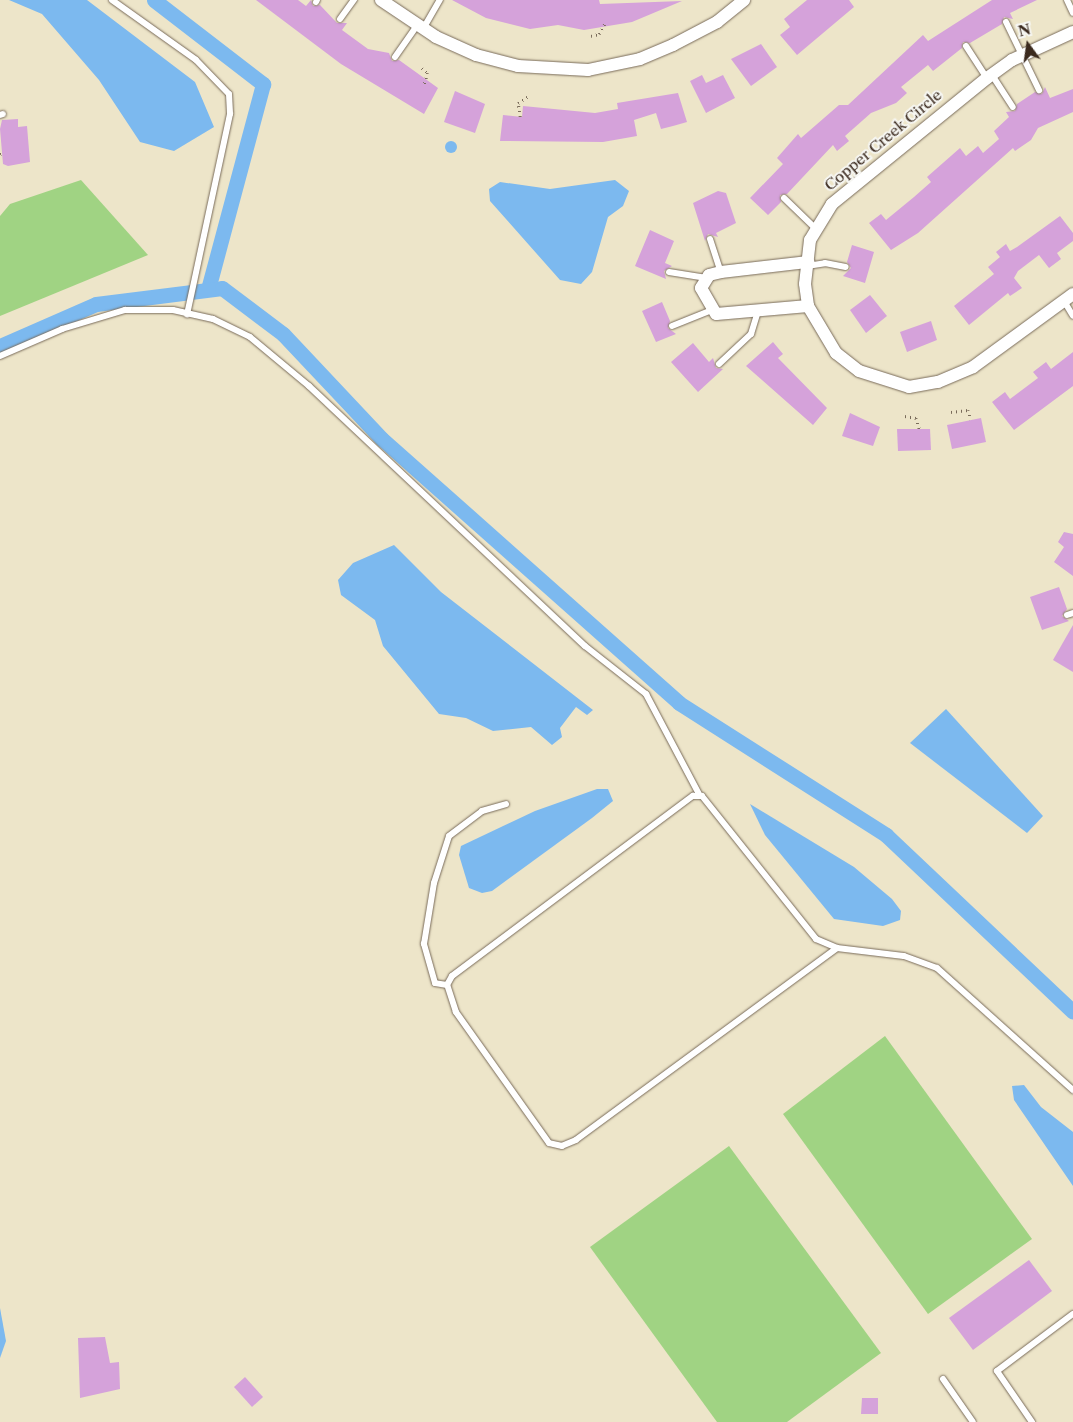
<!DOCTYPE html>
<style>
body{margin:0}
#map{position:relative;width:1073px;height:1422px;overflow:hidden;background:#ede5c9;font-family:"Libre Caslon Text",serif}
div>[style]{position:absolute}
[style*='--x']{left:calc(var(--x)*1px);top:calc(var(--y)*1px);width:calc(var(--w)*1px);rotate:calc(var(--a)*1deg)}
.green>*{inset:0;background:#a0d383}
.water>*{inset:0;background:#7cb9ef}
.round{border-radius:50%}
.canal>*{height:15px;margin:-7.5px;padding:0 7.5px;transform-origin:7.5px;border-radius:7.5px;background:#7cb9ef}
.building>*{inset:0;background:#d5a2da}
.path>*{height:2.5px;margin-top:-1.25px;transform-origin:0;background:repeating-linear-gradient(90deg,#796b5a 0 1px,transparent 0 5px)}
.roads{filter:drop-shadow(0 0 1px #796b5a) drop-shadow(0 0 1px #796b5a)}
.lane>*{height:6px;margin:-3px;padding:0 3px;transform-origin:3px;border-radius:3px;background:#fff}
.street>*{height:12px;margin:-6px;padding:0 6px;transform-origin:6px;border-radius:6px;background:#fff}
span{translate:-50% -50%;white-space:nowrap;text-align:center;line-height:1.15;-webkit-text-stroke:4px #f6f6f2;paint-order:stroke}
.street-label{font-size:15px;color:#3b2a1e}
.north{position:absolute;left:1003px;top:20px;width:50px;height:50px;-webkit-text-stroke:4px #f6f6f2;paint-order:stroke;rotate:346deg;font-size:14px;font-weight:700;line-height:20px;text-align:center;color:#3b2a1e}
.north::after{content:'';display:block;margin:auto;width:18px;height:22px;background:#3b2a1e;clip-path:polygon(50% 0,100% 100%,50% 72%,0 100%)}
</style>
<div id="map">
<div class="green">
<div style="clip-path:polygon(81px 180px,148px 255px,0 316px,0 216px,10px 204px)"></div>
<div style="clip-path:polygon(885px 1036px,1032px 1239px,928px 1314px,783px 1114px)"></div>
<div style="clip-path:polygon(729px 1146px,881px 1353px,787px 1422px,717px 1422px,590px 1247px)"></div>
</div>
<div class="water">
<div style="clip-path:polygon(9px 0,87px 0,195px 82px,214px 127px,174px 151px,140px 142px,99px 80px,42px 14px)"></div>
<div class="round" style="left:445px;top:141px;width:12px;height:12px"></div>
<div style="clip-path:polygon(615px 180px,629px 191px,623px 206px,608px 217px,592px 272px,581px 284px,560px 280px,490px 201px,489px 189px,500px 182px,550px 189px)"></div>
<div style="clip-path:polygon(394px 545px,441px 592px,593px 710px,587px 715px,576px 707px,560px 728px,562px 737px,552px 745px,531px 727px,493px 731px,466px 718px,439px 714px,383px 646px,375px 620px,341px 595px,338px 580px,353px 563px)"></div>
<div style="clip-path:polygon(946px 709px,1043px 816px,1027px 833px,910px 743px)"></div>
<div style="clip-path:polygon(597px 789px,608px 789px,613px 801px,592px 818px,492px 891px,482px 893px,469px 888px,459px 855px,461px 846px,535px 811px)"></div>
<div style="clip-path:polygon(750px 804px,854px 867px,892px 899px,901px 911px,900px 920px,883px 926px,834px 919px,765px 835px)"></div>
<div style="clip-path:polygon(1024px 1085px,1041px 1107px,1073px 1132px,1073px 1186px,1014px 1100px,1012px 1086px)"></div>
<div style="clip-path:polygon(0 1308px,6px 1341px,0 1358px)"></div>
</div>
<div class="canal">
<div style="--x:154;--y:0;--w:138;--a:37.6"></div>
<div style="--x:263;--y:84;--w:212;--a:105"></div>
<div style="--x:0;--y:346;--w:105;--a:-23.6"></div>
<div style="--x:96;--y:304;--w:127;--a:-7.2"></div>
<div style="--x:222;--y:288;--w:76;--a:37"></div>
<div style="--x:283;--y:334;--w:144;--a:46.7"></div>
<div style="--x:382;--y:439;--w:397;--a:41.6"></div>
<div style="--x:679;--y:703;--w:246;--a:32.5"></div>
<div style="--x:886;--y:835;--w:257;--a:43.4"></div>
</div>
<div class="building">
<div style="clip-path:polygon(256px 0,298px 0,306px 6px,311px 0,313px 6px,320px 5px,337px 23px,347px 23px,342px 30px,368px 49px,389px 53px,392px 61px,399px 60px,438px 88px,424px 114px,341px 64px)"></div>
<div style="clip-path:polygon(452px 0,599px 0,600px 4px,682px 1px,632px 22px,584px 30px,558px 25px,530px 29px,486px 18px)"></div>
<div style="clip-path:polygon(807px 0,849px 0,854px 7px,797px 55px,780px 35px,790px 27px,784px 19px)"></div>
<div style="clip-path:polygon(992px 0,1037px 0,1010px 13px,1013px 19px,1004px 17px,1002px 24px,970px 43px,963px 42px,962px 48px,933px 71px,928px 65px,901px 87px,907px 93px,896px 103px,871px 113px,845px 136px,849px 141px,837px 151px,833px 145px,787px 194px,780px 195px,781px 202px,768px 215px,750px 198px,783px 164px,777px 158px,798px 134px,801px 138px,839px 105px,848px 105px,923px 35px,928px 41px)"></div>
<div style="clip-path:polygon(761px 44px,777px 67px,751px 86px,731px 59px)"></div>
<div style="clip-path:polygon(702px 75px,706px 83px,723px 75px,735px 98px,706px 113px,690px 81px)"></div>
<div style="clip-path:polygon(1045px 87px,1050px 98px,1073px 89px,1073px 112px,1038px 128px,1031px 140px,1015px 151px,1013px 148px,918px 233px,891px 250px,869px 223px,881px 214px,886px 220px,914px 197px,931px 182px,927px 177px,960px 148px,966px 156px,978px 146px,983px 153px,999px 139px,994px 131px,1009px 117px,1006px 112px,1015px 111px,1017px 104px,1035px 92px,1042px 94px)"></div>
<div style="clip-path:polygon(455px 91px,485px 104px,475px 133px,444px 122px)"></div>
<div style="clip-path:polygon(678px 93px,687px 122px,673px 126px,661px 129px,656px 113px,634px 120px,637px 136px,603px 142px,500px 141px,503px 115px,522px 117px,523px 106px,595px 113px,618px 109px,617px 103px)"></div>
<div style="clip-path:polygon(18px 119px,18px 127px,27px 126px,30px 162px,8px 166px,3px 164px,0 129px,2px 120px)"></div>
<div style="clip-path:polygon(718px 191px,726px 193px,736px 223px,716px 233px,718px 237px,708px 234px,705px 241px,693px 203px)"></div>
<div style="clip-path:polygon(1060px 216px,1073px 233px,1073px 241px,1057px 253px,1061px 259px,1049px 268px,1039px 255px,1018px 271px,1014px 278px,1022px 288px,1010px 296px,1008px 293px,969px 325px,954px 306px,994px 274px,988px 267px,1000px 257px,996px 252px,1006px 244px,1010px 251px,1017px 247px)"></div>
<div style="clip-path:polygon(650px 230px,674px 241px,665px 263px,672px 266px,664px 271px,666px 279px,635px 266px)"></div>
<div style="clip-path:polygon(852px 245px,874px 252px,865px 283px,843px 276px,851px 268px,847px 262px)"></div>
<div style="clip-path:polygon(870px 295px,887px 316px,866px 333px,850px 310px)"></div>
<div style="clip-path:polygon(662px 302px,670px 321px,668px 328px,676px 334px,656px 342px,642px 311px)"></div>
<div style="clip-path:polygon(931px 321px,937px 340px,907px 352px,900px 332px)"></div>
<div style="clip-path:polygon(773px 342px,783px 354px,778px 358px,827px 408px,813px 425px,746px 366px)"></div>
<div style="clip-path:polygon(693px 343px,709px 362px,713px 358px,716px 368px,723px 369px,698px 392px,671px 362px)"></div>
<div style="clip-path:polygon(1073px 352px,1073px 386px,1014px 430px,992px 402px,1005px 392px,1010px 399px,1038px 378px,1033px 372px,1046px 362px,1051px 369px)"></div>
<div style="clip-path:polygon(850px 413px,880px 427px,873px 446px,842px 436px)"></div>
<div style="clip-path:polygon(981px 418px,986px 442px,952px 449px,947px 425px)"></div>
<div style="clip-path:polygon(897px 429px,930px 429px,931px 450px,898px 451px)"></div>
<div style="clip-path:polygon(1064px 532px,1073px 534px,1073px 576px,1054px 562px,1064px 547px,1058px 542px)"></div>
<div style="clip-path:polygon(1059px 587px,1067px 609px,1062px 616px,1069px 621px,1042px 630px,1030px 597px)"></div>
<div style="clip-path:polygon(1073px 625px,1073px 672px,1053px 660px)"></div>
<div style="clip-path:polygon(1029px 1260px,1052px 1291px,973px 1350px,949px 1318px)"></div>
<div style="clip-path:polygon(105px 1337px,110px 1363px,119px 1362px,120px 1389px,80px 1398px,78px 1338px)"></div>
<div style="clip-path:polygon(245px 1377px,263px 1397px,252px 1407px,234px 1387px)"></div>
<div style="clip-path:polygon(862px 1398px,878px 1398px,878px 1414px,861px 1414px)"></div>
</div>
<div class="path">
<div style="--x:591;--y:36;--w:8;--a:-14"></div>
<div style="--x:599;--y:34;--w:13;--a:-61"></div>
<div style="--x:422;--y:68;--w:8;--a:40"></div>
<div style="--x:428;--y:73;--w:13;--a:108"></div>
<div style="--x:520;--y:117;--w:14;--a:-98"></div>
<div style="--x:518;--y:103;--w:14;--a:-34"></div>
<div style="--x:0;--y:154;--w:2;--a:-27"></div>
<div style="--x:951;--y:412;--w:17;--a:-7"></div>
<div style="--x:968;--y:410;--w:10;--a:73"></div>
<div style="--x:905;--y:416;--w:11;--a:10"></div>
<div style="--x:916;--y:418;--w:13;--a:72"></div>
</div>
<div class="roads">
<div class="lane">
<div style="--x:112;--y:0;--w:103;--a:35.5"></div>
<div style="--x:196;--y:60;--w:47;--a:45.9"></div>
<div style="--x:229;--y:94;--w:20;--a:87"></div>
<div style="--x:230;--y:114;--w:205;--a:102.1"></div>
<div style="--x:1067;--y:0;--w:14;--a:65"></div>
<div style="--x:316;--y:2;--w:2;--a:-63"></div>
<div style="--x:340;--y:19;--w:24;--a:-54"></div>
<div style="--x:1006;--y:22;--w:76;--a:64.1"></div>
<div style="--x:423;--y:29;--w:34;--a:-60"></div>
<div style="--x:966;--y:46;--w:38;--a:57"></div>
<div style="--x:395;--y:57;--w:39;--a:-55"></div>
<div style="--x:992;--y:75;--w:38;--a:57"></div>
<div style="--x:0;--y:115;--w:3;--a:-18"></div>
<div style="--x:784;--y:198;--w:43;--a:44.1"></div>
<div style="--x:710;--y:239;--w:35;--a:72"></div>
<div style="--x:807;--y:266;--w:18;--a:-9"></div>
<div style="--x:825;--y:263;--w:21;--a:11"></div>
<div style="--x:669;--y:272;--w:38;--a:9"></div>
<div style="--x:1064;--y:301;--w:17;--a:59"></div>
<div style="--x:672;--y:326;--w:43;--a:-21.8"></div>
<div style="--x:0;--y:356;--w:68;--a:-23.5"></div>
<div style="--x:62;--y:329;--w:66;--a:-16.8"></div>
<div style="--x:125;--y:310;--w:48;--a:0"></div>
<div style="--x:173;--y:310;--w:41;--a:12.7"></div>
<div style="--x:213;--y:319;--w:41;--a:25.9"></div>
<div style="--x:250;--y:337;--w:77;--a:39.7"></div>
<div style="--x:309;--y:386;--w:379;--a:43.3"></div>
<div style="--x:585;--y:646;--w:78;--a:38.2"></div>
<div style="--x:646;--y:694;--w:115;--a:62.1"></div>
<div style="--x:719;--y:364;--w:44;--a:-43.2"></div>
<div style="--x:751;--y:334;--w:24;--a:-73"></div>
<div style="--x:1067;--y:615;--w:6;--a:-18"></div>
<div style="--x:837;--y:948;--w:324;--a:143.7"></div>
<div style="--x:576;--y:1140;--w:15;--a:157"></div>
<div style="--x:562;--y:1146;--w:13;--a:-167"></div>
<div style="--x:549;--y:1143;--w:161;--a:-125.4"></div>
<div style="--x:456;--y:1012;--w:28;--a:-108"></div>
<div style="--x:447;--y:985;--w:10;--a:-61"></div>
<div style="--x:452;--y:976;--w:301;--a:-36.8"></div>
<div style="--x:693;--y:796;--w:9;--a:0"></div>
<div style="--x:702;--y:796;--w:183;--a:51.4"></div>
<div style="--x:816;--y:939;--w:23;--a:23"></div>
<div style="--x:837;--y:948;--w:67;--a:6.8"></div>
<div style="--x:904;--y:956;--w:35;--a:20"></div>
<div style="--x:937;--y:968;--w:183;--a:41.9"></div>
<div style="--x:447;--y:985;--w:12;--a:-171"></div>
<div style="--x:435;--y:983;--w:41;--a:-105.8"></div>
<div style="--x:424;--y:944;--w:62;--a:-80.7"></div>
<div style="--x:434;--y:883;--w:49;--a:-72.3"></div>
<div style="--x:449;--y:836;--w:41;--a:-37.1"></div>
<div style="--x:482;--y:811;--w:25;--a:-16"></div>
<div style="--x:943;--y:1379;--w:52;--a:55.1"></div>
<div style="--x:1032;--y:1422;--w:62;--a:-124.5"></div>
<div style="--x:997;--y:1371;--w:95;--a:-36.9"></div>
</div>
<div class="street">
<div style="--x:381;--y:0;--w:66;--a:33.9"></div>
<div style="--x:436;--y:37;--w:44;--a:24.2"></div>
<div style="--x:476;--y:55;--w:43;--a:14.7"></div>
<div style="--x:518;--y:66;--w:70;--a:3.3"></div>
<div style="--x:588;--y:70;--w:53;--a:-11.9"></div>
<div style="--x:640;--y:59;--w:36;--a:-23"></div>
<div style="--x:673;--y:45;--w:50;--a:-27.6"></div>
<div style="--x:717;--y:22;--w:35;--a:-39"></div>
<div style="--x:1073;--y:32;--w:67;--a:155.3"></div>
<div style="--x:1012;--y:60;--w:31;--a:144"></div>
<div style="--x:987;--y:78;--w:200;--a:140.9"></div>
<div style="--x:832;--y:204;--w:42;--a:121.4"></div>
<div style="--x:810;--y:240;--w:44;--a:96.5"></div>
<div style="--x:805;--y:284;--w:22;--a:82"></div>
<div style="--x:808;--y:306;--w:55;--a:59.2"></div>
<div style="--x:836;--y:353;--w:29;--a:38"></div>
<div style="--x:859;--y:371;--w:52;--a:17.7"></div>
<div style="--x:909;--y:387;--w:29;--a:-10"></div>
<div style="--x:938;--y:382;--w:38;--a:-23"></div>
<div style="--x:973;--y:367;--w:124;--a:-36.1"></div>
<div style="--x:808;--y:306;--w:92;--a:175"></div>
<div style="--x:716;--y:314;--w:30;--a:-120"></div>
<div style="--x:701;--y:288;--w:15;--a:-58"></div>
<div style="--x:709;--y:275;--w:12;--a:-14"></div>
<div style="--x:721;--y:272;--w:88;--a:-6.6"></div>
</div>
</div>
<div class="street-label">
<span style="left:883px;top:140px;rotate:-40deg">Copper Creek Circle</span>
</div>
<div class="north">N</div>
</div>
